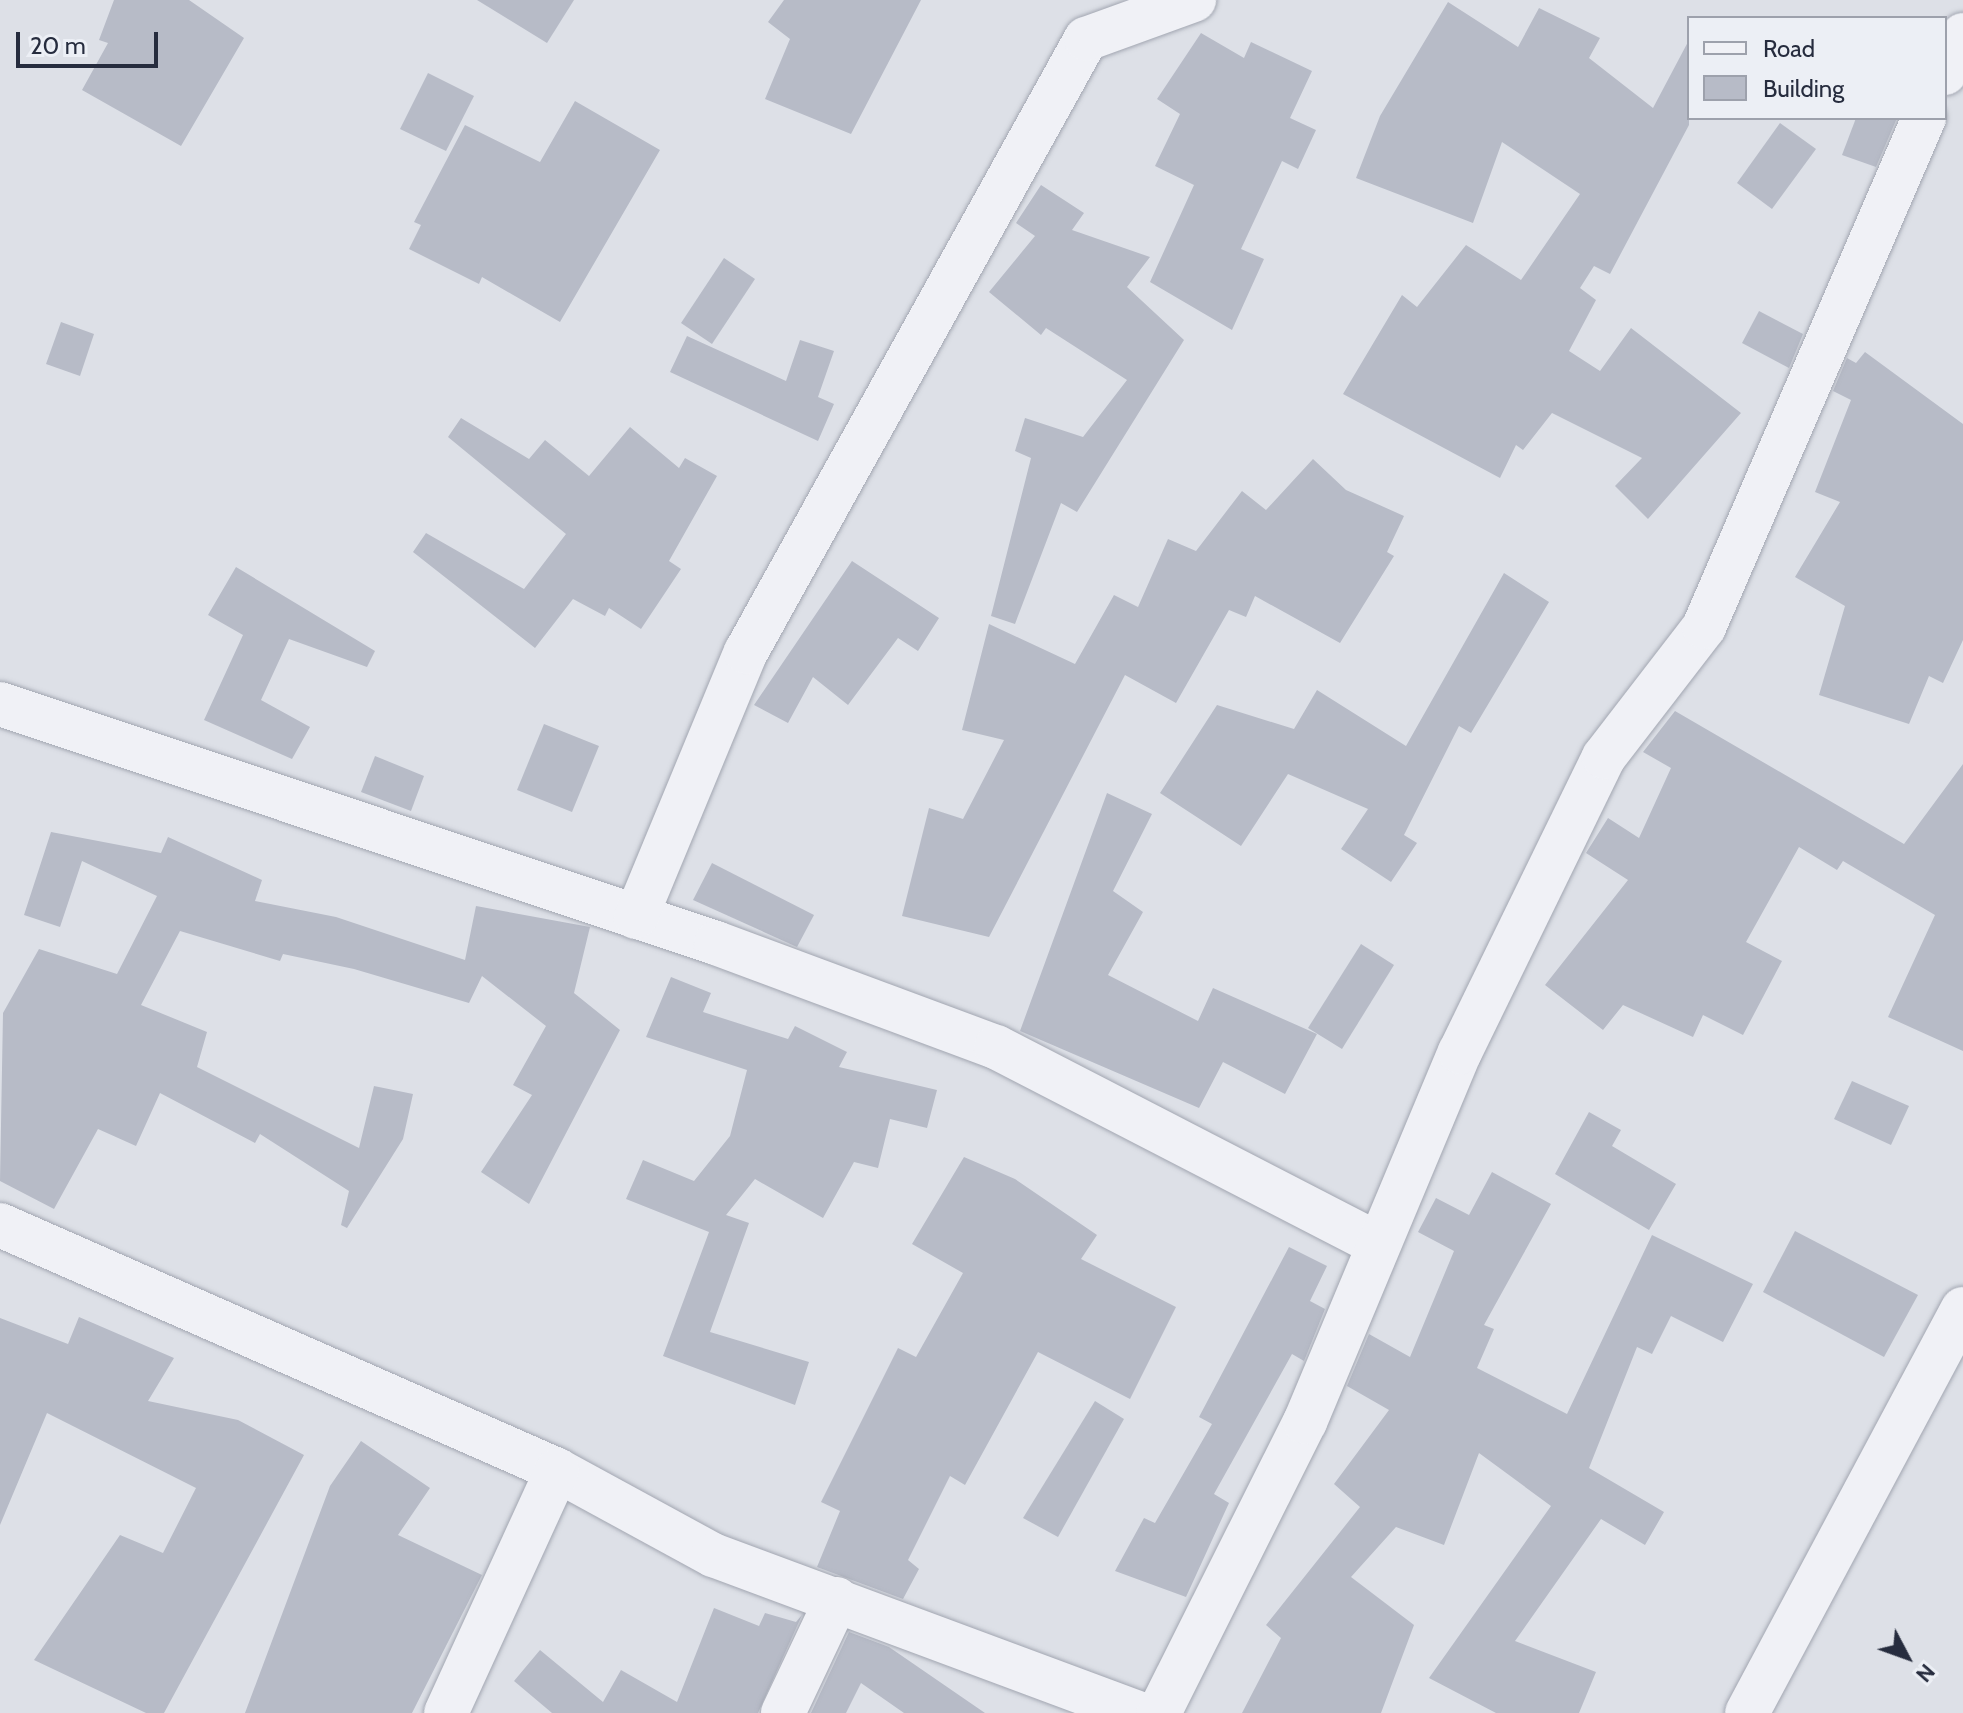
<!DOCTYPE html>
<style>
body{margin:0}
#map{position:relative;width:1963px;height:1713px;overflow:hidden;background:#dde0e7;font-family:Cabin,sans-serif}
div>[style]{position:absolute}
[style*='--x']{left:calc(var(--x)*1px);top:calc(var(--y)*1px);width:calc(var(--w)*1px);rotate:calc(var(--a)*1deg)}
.building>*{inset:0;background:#b7bbc7}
.roads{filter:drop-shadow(0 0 2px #a2a6b1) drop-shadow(0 0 2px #a2a6b1)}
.minor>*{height:44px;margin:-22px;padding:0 22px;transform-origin:22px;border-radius:22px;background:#f0f1f6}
span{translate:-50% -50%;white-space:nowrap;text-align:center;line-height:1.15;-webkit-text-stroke:6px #eceff5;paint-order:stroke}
.legend{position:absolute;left:1687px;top:16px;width:260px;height:104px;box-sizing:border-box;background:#eceff5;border:2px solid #9da1ac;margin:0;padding:10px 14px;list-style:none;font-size:24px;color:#262c3e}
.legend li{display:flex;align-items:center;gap:16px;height:40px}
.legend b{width:40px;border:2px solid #9da1ac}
.north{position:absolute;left:1867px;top:1617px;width:80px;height:80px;-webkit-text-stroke:6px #eceff5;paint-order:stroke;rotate:131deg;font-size:22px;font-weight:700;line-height:32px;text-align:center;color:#262c3e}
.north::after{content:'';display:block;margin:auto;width:28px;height:36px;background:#262c3e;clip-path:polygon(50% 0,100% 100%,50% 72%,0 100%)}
.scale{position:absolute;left:16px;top:32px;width:142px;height:36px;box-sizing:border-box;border:4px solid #262c3e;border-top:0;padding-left:10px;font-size:24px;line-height:28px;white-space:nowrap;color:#262c3e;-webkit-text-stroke:6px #eceff5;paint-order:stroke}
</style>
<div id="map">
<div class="building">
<div style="clip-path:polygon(114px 0,189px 0,244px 38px,181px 146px,82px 90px,108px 43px,99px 40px)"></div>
<div style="clip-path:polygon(477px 0,574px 0,547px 43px)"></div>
<div style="clip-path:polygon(784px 0,921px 0,851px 134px,765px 99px,790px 39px,768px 22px)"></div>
<div style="clip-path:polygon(1448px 2px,1518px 47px,1539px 8px,1600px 38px,1589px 58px,1653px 108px,1689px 40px,1689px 125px,1610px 274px,1594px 266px,1580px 288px,1596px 300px,1569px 351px,1600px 371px,1631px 328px,1741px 413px,1648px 519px,1615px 486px,1642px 458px,1552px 413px,1523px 450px,1516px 445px,1500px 478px,1343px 394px,1402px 295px,1417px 307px,1466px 245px,1521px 280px,1580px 194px,1502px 142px,1473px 223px,1356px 178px,1380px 116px)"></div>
<div style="clip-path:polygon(1201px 33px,1244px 58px,1251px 42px,1312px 71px,1290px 118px,1316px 130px,1298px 169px,1282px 161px,1241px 249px,1264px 259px,1232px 330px,1150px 282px,1194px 185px,1155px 166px,1180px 114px,1157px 99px)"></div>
<div style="clip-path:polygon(428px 73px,474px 96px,446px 151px,400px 129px)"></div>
<div style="clip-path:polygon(575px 101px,660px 150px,560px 322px,482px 277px,479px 284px,409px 249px,421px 225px,414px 222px,465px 125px,540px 162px)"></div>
<div style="clip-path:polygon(1856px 118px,1897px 118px,1876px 167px,1842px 155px)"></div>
<div style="clip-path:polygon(1780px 123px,1816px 149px,1772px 209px,1737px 183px)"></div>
<div style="clip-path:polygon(1041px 185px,1084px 213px,1072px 230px,1150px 257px,1127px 287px,1184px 340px,1077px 512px,1061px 503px,1015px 624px,991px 616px,1031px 458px,1015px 451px,1025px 418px,1083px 437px,1127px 380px,1046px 328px,1041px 335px,989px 292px,1035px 236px,1016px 223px)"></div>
<div style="clip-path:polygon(724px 258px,755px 279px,712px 344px,681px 323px)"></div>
<div style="clip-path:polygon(1759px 311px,1803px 334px,1789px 368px,1742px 343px)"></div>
<div style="clip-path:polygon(61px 322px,94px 334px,80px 376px,46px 364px)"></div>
<div style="clip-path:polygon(687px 336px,786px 381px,800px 340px,834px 351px,818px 397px,834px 404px,818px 441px,670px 372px)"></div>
<div style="clip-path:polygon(1865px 352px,1963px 424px,1963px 640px,1943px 683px,1929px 676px,1909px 724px,1819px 695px,1845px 606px,1795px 577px,1840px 502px,1815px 492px,1851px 400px,1833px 391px,1847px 358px,1856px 363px)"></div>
<div style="clip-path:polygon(461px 418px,529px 459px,545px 440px,589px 476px,630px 427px,679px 468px,685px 458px,717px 476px,669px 561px,681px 569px,641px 629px,609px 608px,605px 616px,573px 599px,535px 648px,413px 552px,426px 533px,524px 589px,566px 534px,448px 437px)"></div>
<div style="clip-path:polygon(1313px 459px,1346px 490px,1404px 516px,1387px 552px,1394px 556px,1340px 643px,1255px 596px,1246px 617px,1229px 610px,1176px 703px,1125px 675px,989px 937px,902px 916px,929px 808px,963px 819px,1004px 740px,962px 730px,989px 624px,1075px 664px,1114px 595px,1138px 607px,1168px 539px,1196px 551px,1242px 491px,1266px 510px)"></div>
<div style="clip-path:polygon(852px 561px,939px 618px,918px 651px,898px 638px,848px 705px,813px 677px,788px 723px,754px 705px)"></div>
<div style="clip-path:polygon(236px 567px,375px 651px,367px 667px,289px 639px,261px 700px,310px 727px,292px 759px,204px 720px,243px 635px,208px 615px)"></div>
<div style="clip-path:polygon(1504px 573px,1549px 602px,1471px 733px,1459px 726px,1404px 835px,1417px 843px,1391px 882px,1341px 849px,1368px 809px,1288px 774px,1241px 846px,1160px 793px,1217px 705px,1294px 729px,1317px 690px,1406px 746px)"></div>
<div style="clip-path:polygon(1675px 711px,1904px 844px,1963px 764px,1963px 1051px,1888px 1017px,1935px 915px,1843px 861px,1837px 870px,1799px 847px,1746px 942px,1782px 961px,1743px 1035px,1703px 1015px,1693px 1037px,1623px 1005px,1603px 1030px,1545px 985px,1628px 880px,1586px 853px,1608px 818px,1639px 838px,1671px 768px,1643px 752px)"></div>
<div style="clip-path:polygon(544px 724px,599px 746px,572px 812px,517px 790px)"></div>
<div style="clip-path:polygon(375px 756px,424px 776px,411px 811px,361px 792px)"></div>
<div style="clip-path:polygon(1107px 793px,1152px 814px,1113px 891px,1143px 912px,1108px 975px,1198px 1021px,1213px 988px,1317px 1034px,1285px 1094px,1223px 1062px,1199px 1108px,1020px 1031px)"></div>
<div style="clip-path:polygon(51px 832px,161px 853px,168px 837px,262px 880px,255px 901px,336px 917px,465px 960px,476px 906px,590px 927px,574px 993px,620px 1030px,529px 1204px,481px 1172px,532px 1095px,513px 1085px,546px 1026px,482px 976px,469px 1003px,354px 969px,283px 954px,280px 961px,180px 931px,141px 1005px,207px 1032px,197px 1067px,359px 1148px,374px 1086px,413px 1094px,403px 1139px,347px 1228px,341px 1225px,349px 1191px,260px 1134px,255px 1143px,160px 1093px,136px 1146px,98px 1129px,54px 1209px,0 1181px,3px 1013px,39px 949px,117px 974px,157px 896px,82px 861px,60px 927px,24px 915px)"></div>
<div style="clip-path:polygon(712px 863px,814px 915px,797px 947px,693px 900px)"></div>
<div style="clip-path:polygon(1361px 944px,1394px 965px,1342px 1049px,1308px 1028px)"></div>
<div style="clip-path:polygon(671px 977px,711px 993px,703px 1012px,788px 1039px,795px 1026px,847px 1052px,839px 1067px,937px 1090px,927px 1128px,890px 1119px,878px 1168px,854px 1162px,823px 1218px,755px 1179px,726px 1215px,749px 1223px,710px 1332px,809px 1362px,795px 1405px,663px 1356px,709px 1232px,626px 1199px,643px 1160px,694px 1181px,730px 1136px,747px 1070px,646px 1037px)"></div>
<div style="clip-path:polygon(1852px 1081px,1909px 1106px,1891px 1145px,1834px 1119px)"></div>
<div style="clip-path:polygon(1589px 1112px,1621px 1130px,1612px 1146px,1676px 1184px,1649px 1230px,1555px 1174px)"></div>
<div style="clip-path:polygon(964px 1157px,1015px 1179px,1097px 1235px,1081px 1259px,1176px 1307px,1130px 1399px,1038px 1352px,965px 1485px,950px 1476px,908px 1560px,919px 1569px,903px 1599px,817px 1567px,840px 1511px,821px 1502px,898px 1348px,916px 1357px,963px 1273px,912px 1244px)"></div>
<div style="clip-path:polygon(1492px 1172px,1551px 1204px,1484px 1325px,1494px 1329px,1477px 1368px,1567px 1414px,1652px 1235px,1753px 1284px,1723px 1342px,1671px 1316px,1652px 1354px,1637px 1347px,1589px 1468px,1664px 1512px,1645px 1545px,1601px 1519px,1515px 1641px,1596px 1672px,1579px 1713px,1496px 1713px,1429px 1678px,1551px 1506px,1479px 1453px,1444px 1545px,1396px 1527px,1351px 1577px,1414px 1625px,1381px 1713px,1242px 1713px,1281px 1638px,1266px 1625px,1360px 1507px,1334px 1484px,1389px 1410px,1347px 1386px,1369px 1334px,1410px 1357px,1454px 1251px,1418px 1232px,1436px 1198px,1469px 1215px)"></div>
<div style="clip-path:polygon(1795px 1231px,1918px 1295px,1884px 1357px,1763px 1292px)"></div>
<div style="clip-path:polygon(1289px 1247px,1327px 1266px,1310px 1301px,1325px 1309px,1304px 1361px,1292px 1354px,1214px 1494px,1229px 1503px,1186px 1597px,1115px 1571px,1144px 1518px,1155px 1523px,1212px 1424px,1199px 1417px)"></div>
<div style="clip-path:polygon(79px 1317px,174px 1358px,148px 1401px,238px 1420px,304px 1455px,164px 1713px,146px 1713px,34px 1660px,120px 1535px,163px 1553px,196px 1488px,47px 1413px,0 1525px,0 1318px,68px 1344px)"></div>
<div style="clip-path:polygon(1095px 1401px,1124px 1419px,1058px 1537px,1023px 1518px)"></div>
<div style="clip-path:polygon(361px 1441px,430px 1488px,398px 1535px,482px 1575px,412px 1713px,245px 1713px,330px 1486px)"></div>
<div style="clip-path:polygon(714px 1608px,759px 1626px,765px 1613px,796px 1622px,802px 1615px,758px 1713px,552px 1713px,514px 1681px,540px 1650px,603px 1702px,621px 1670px,677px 1702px)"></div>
<div style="clip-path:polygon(849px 1632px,889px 1647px,985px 1713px,904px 1713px,861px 1683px,846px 1713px,811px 1713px)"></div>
</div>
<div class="roads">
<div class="minor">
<div style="--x:1945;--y:73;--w:42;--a:-64.7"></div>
<div style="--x:0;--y:704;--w:755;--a:18.46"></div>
<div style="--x:716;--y:943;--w:299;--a:20.4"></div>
<div style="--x:996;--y:1047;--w:428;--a:27.3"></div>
<div style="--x:636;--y:917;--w:287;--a:-67.5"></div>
<div style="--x:746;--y:652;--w:701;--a:-60.99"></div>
<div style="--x:1086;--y:39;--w:115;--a:-19.9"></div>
<div style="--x:0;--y:1225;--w:609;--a:23.74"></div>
<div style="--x:557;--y:1470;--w:178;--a:28.6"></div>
<div style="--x:713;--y:1555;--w:453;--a:20.4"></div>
<div style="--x:446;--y:1713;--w:267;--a:-65.4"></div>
<div style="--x:783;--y:1713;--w:126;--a:-64.7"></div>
<div style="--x:1159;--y:1713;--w:326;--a:-63.4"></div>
<div style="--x:1305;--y:1422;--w:401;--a:-67.3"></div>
<div style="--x:1460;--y:1052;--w:328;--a:-64"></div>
<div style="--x:1604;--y:757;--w:164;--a:-52.4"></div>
<div style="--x:1704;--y:627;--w:555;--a:-66.63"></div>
<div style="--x:1747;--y:1713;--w:458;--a:-61.9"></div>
</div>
</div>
<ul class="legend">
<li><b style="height:10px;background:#f0f1f6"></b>Road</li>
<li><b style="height:22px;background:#b7bbc7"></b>Building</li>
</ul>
<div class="north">N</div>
<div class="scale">20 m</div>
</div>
